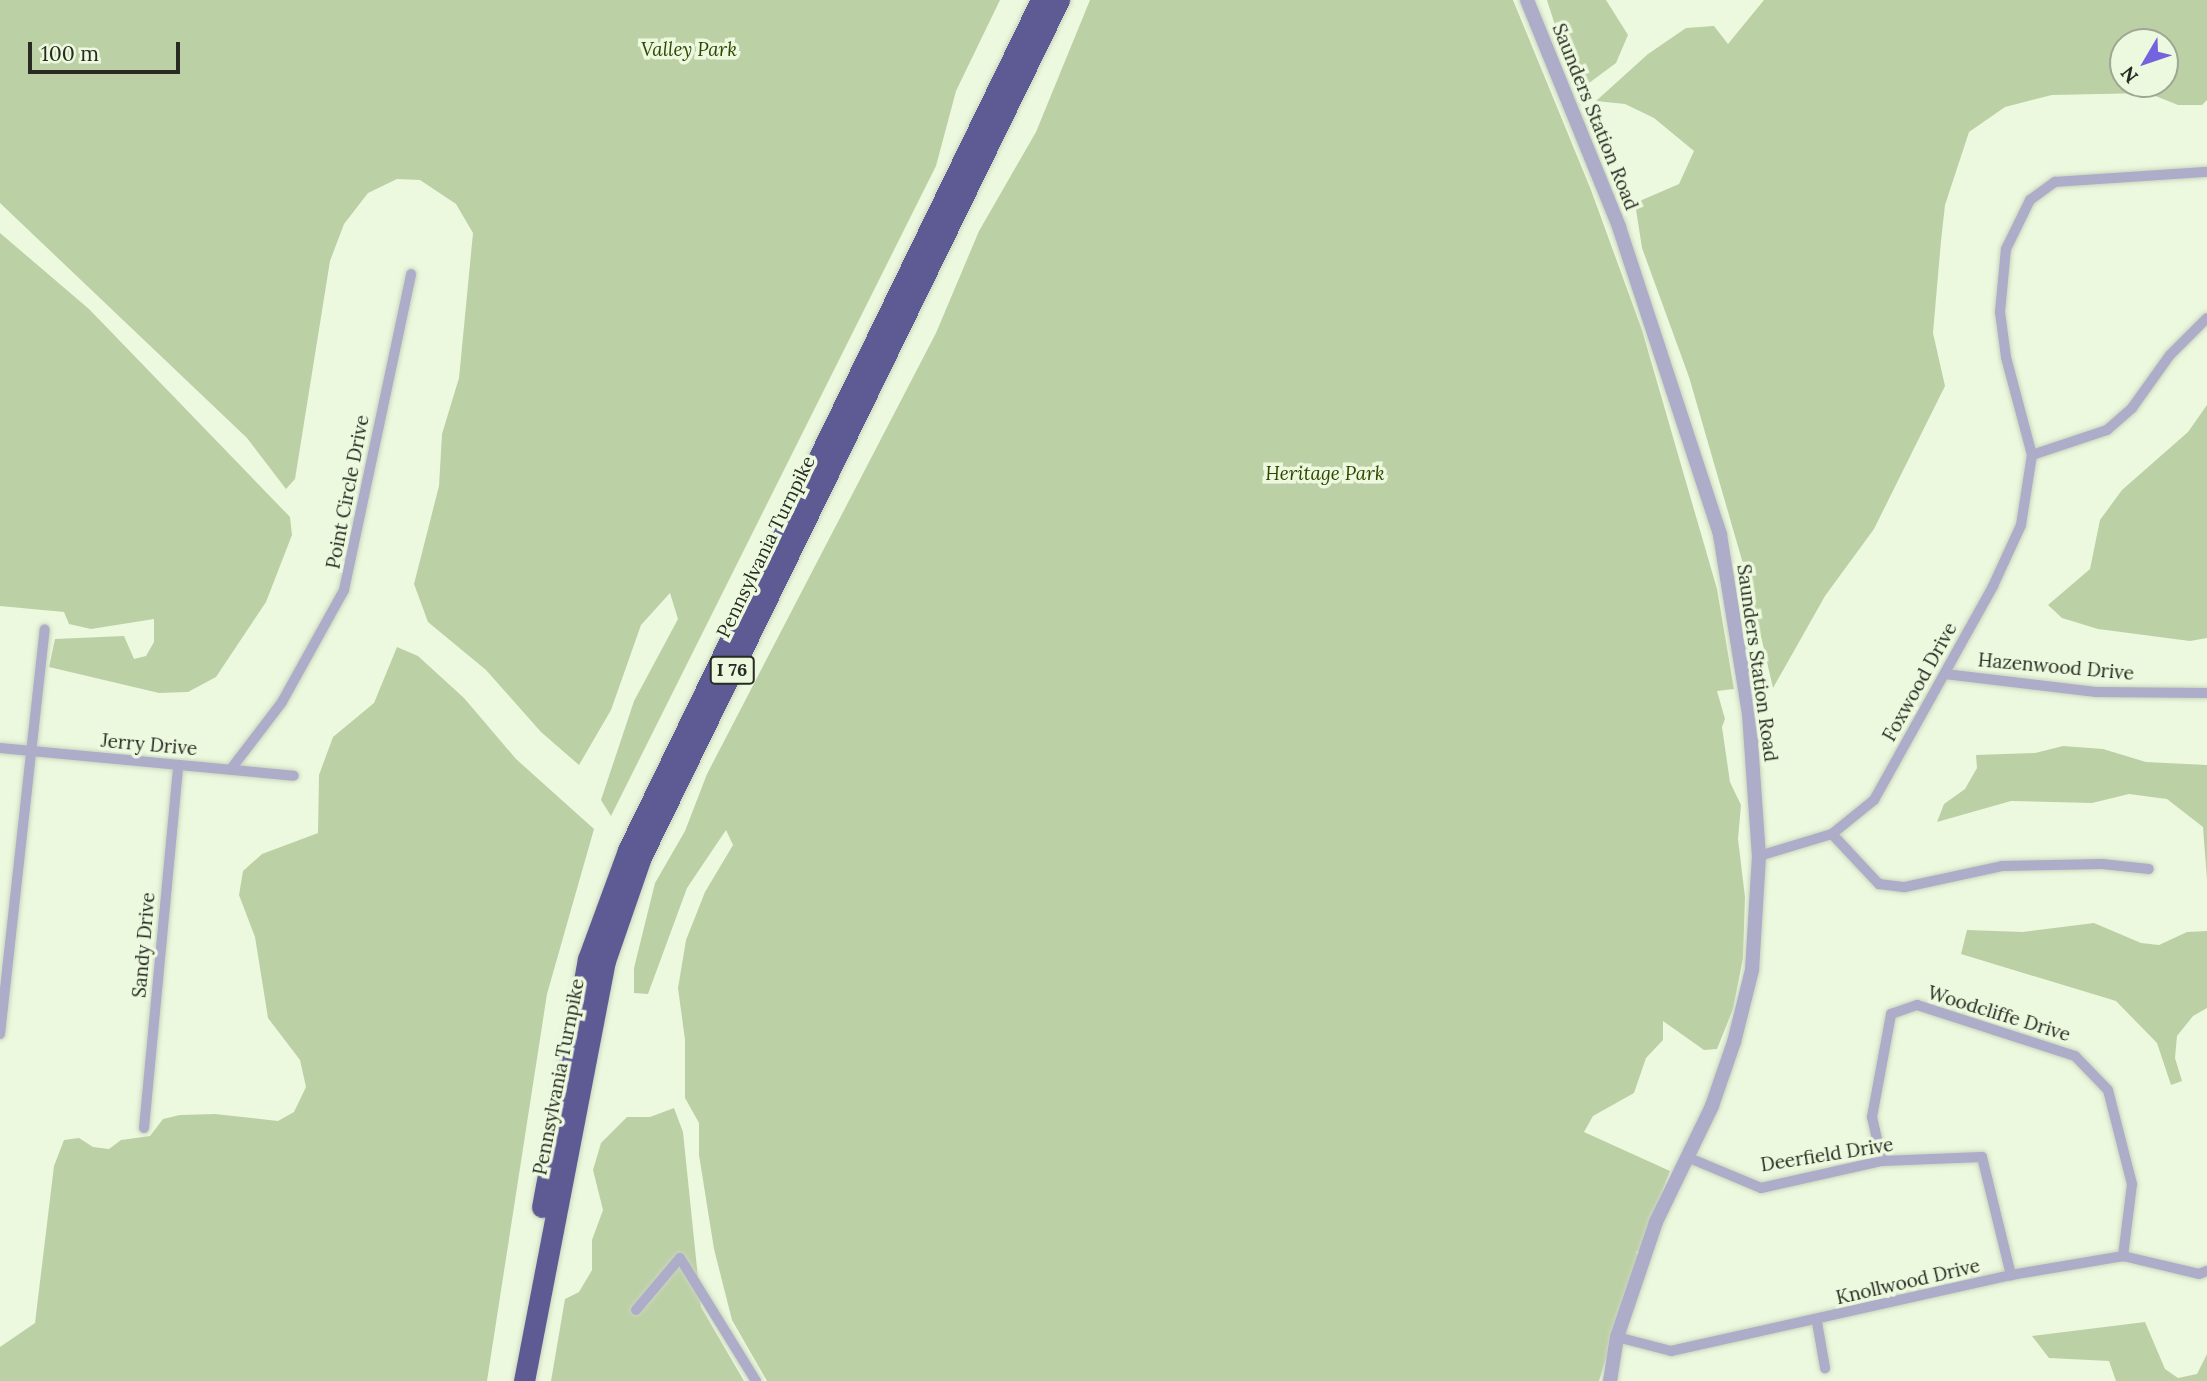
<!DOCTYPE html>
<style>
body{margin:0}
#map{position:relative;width:2207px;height:1381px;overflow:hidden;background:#edf9df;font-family:Lora,serif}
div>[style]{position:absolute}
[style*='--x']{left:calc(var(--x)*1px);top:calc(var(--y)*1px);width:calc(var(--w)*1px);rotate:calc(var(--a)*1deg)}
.green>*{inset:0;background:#bcd0a5}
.roads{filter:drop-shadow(0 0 2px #c9d4bd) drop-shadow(0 0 2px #c9d4bd)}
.minor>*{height:10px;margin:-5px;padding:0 5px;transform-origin:5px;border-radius:5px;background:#adacc9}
.tertiary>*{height:14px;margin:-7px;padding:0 7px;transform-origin:7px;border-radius:7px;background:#adacc9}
.motorway>*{height:21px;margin:-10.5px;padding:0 10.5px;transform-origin:10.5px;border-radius:10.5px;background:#5e5a93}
span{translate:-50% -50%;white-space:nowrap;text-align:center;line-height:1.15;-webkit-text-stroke:7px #edf9df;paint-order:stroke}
.shield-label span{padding:2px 5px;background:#edf9df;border:2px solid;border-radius:5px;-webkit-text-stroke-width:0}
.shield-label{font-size:18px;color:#272b22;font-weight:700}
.park-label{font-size:19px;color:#2f4600;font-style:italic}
.street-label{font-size:19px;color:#272b22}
.north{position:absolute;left:2109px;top:28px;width:70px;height:70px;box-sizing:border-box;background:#edf9df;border:2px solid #9ea793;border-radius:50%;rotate:231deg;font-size:19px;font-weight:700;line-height:28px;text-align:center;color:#272b22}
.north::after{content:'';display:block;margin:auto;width:24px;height:32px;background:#7563dd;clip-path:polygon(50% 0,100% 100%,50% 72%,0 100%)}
.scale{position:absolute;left:28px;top:42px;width:152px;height:32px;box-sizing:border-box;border:4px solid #272b22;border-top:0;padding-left:9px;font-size:21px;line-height:24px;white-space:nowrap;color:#272b22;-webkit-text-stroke:5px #edf9df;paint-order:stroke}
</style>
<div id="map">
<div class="green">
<div style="clip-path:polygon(0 0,1000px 0,956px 91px,936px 166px,611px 816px,601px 800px,634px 701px,678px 619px,670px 593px,641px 625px,611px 710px,579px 765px,541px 732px,486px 670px,428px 622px,414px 584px,439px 486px,442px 434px,459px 378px,473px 233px,456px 204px,420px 180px,397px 179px,368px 193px,344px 224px,330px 261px,295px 479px,286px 489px,247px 438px,0 203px)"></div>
<div style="clip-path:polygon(1090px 0,1513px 0,1591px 190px,1642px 330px,1717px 589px,1734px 689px,1717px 691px,1725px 719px,1722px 727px,1730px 782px,1741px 805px,1738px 839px,1745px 897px,1743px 958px,1733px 1009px,1717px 1049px,1704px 1050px,1663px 1021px,1663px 1040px,1646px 1058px,1634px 1093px,1593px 1116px,1584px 1132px,1670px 1171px,1639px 1252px,1636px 1251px,1638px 1257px,1599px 1381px,767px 1381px,732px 1320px,714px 1249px,699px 1155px,699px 1123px,685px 1098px,685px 1040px,678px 988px,686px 940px,705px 892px,733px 845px,726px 830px,687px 888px,648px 994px,634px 993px,634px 968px,655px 883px,685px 831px,707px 774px,936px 333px,979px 231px,1036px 132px)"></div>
<div style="clip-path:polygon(1547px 0,1606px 0,1628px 35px,1616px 63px,1585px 86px,1559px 38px)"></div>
<div style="clip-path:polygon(evenodd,1764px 0,2207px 0,2207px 100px,2202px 105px,2178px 105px,2148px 93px,2052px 95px,2005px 107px,1969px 132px,1945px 205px,1941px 241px,1933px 333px,1945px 386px,1874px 529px,1825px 596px,1773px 688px,1748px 581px,1689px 377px,1642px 248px,1635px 203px,1679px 184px,1694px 151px,1654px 118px,1625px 104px,1596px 101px,1648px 54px,1686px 28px,1714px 26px,1728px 44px,1764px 0,2165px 42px,2165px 84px,2123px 84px,2123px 42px,2165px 42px)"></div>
<div style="clip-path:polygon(0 233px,89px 309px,290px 517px,292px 535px,266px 602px,216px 677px,188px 692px,159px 693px,49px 667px,55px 639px,124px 636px,134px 659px,146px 656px,154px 642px,154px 619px,91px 629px,69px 624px,64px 612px,0 606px)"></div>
<div style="clip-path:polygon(2207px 405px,2207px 638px,2190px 641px,2098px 629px,2062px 618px,2048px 605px,2090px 569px,2100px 520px,2122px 490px,2188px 432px)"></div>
<div style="clip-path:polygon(397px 647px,418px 656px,464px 698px,516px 759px,594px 829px,547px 994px,487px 1381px,0 1381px,0 1347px,35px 1323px,54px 1166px,64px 1140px,79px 1138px,93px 1147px,109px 1149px,121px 1140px,150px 1136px,163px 1119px,180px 1115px,215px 1114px,278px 1121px,294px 1112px,306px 1087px,300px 1060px,268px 1018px,255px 937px,239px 895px,243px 871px,262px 854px,318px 833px,319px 775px,333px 737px,374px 703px)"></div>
<div style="clip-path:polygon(2063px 746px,2103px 749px,2146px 762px,2207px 765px,2207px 880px,2203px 827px,2167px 799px,2129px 794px,2092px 803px,2011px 801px,1937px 822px,1944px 804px,1965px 789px,1977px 768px,1976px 755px,2035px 753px)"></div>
<div style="clip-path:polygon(2094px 923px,2141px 943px,2159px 945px,2187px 932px,2207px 931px,2207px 1008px,2193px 1016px,2177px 1036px,2175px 1058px,2182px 1081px,2171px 1085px,2157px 1043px,2116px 1001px,1961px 954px,1967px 930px,2023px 932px)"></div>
<div style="clip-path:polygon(674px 1108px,683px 1132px,701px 1307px,744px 1381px,551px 1381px,565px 1299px,579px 1292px,592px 1270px,592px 1240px,603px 1210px,593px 1170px,601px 1143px,627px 1117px,650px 1117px)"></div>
<div style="clip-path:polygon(2145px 1322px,2165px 1369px,2178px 1378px,2197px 1374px,2207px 1354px,2207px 1381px,2116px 1381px,2109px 1361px,2049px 1358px,2032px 1336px)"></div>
</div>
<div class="roads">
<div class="minor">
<div style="--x:2032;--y:455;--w:79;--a:-18.4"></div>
<div style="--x:2107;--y:430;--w:33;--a:-41"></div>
<div style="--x:2132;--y:408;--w:65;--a:-54.4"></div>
<div style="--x:2170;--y:355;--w:52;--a:-45"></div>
<div style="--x:1945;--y:674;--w:152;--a:6.8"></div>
<div style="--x:2096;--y:692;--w:111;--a:0.5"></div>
<div style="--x:0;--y:748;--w:295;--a:5.4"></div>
<div style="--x:231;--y:769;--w:84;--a:-52.7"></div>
<div style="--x:282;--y:702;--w:128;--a:-61"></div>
<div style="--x:344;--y:590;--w:323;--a:-78"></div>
<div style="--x:1832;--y:834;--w:69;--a:46.8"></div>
<div style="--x:1879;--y:884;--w:26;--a:7"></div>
<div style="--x:1905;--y:887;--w:99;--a:-12.2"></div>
<div style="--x:2002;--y:866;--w:100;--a:-1.1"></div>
<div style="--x:2102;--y:864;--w:47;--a:6.1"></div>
<div style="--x:1759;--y:856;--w:76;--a:-16.8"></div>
<div style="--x:1832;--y:834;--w:54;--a:-39"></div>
<div style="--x:1874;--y:800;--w:245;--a:-60.9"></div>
<div style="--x:1993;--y:586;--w:67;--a:-65.3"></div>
<div style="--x:2021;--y:525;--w:71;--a:-81.1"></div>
<div style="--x:2032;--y:455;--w:101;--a:-104.9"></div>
<div style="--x:2006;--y:357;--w:45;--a:-97.6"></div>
<div style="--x:2000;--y:312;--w:63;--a:-84.6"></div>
<div style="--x:2006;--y:249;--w:55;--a:-63.9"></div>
<div style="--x:2030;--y:200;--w:31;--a:-36"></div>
<div style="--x:2055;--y:182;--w:152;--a:-3.8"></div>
<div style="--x:0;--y:1034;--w:407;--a:-83.7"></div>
<div style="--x:144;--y:1128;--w:364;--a:-84.6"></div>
<div style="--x:1687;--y:1157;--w:80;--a:22.7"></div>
<div style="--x:1761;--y:1188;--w:124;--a:-12.6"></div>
<div style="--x:1882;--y:1161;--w:100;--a:-2.3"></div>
<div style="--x:1982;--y:1157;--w:122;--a:76.2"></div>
<div style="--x:1882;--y:1161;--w:45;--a:-102.8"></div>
<div style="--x:1872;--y:1117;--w:105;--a:-79.5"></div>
<div style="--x:1891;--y:1014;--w:28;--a:-19"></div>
<div style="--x:1917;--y:1005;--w:166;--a:17.9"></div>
<div style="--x:2075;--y:1056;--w:47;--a:45.9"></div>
<div style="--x:2108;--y:1090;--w:97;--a:75.7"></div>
<div style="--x:2132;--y:1184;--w:73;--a:97.1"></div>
<div style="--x:636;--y:1310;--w:68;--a:-49.8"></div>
<div style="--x:680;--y:1258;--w:145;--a:58.3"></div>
<div style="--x:1817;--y:1322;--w:47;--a:80.1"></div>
<div style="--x:1617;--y:1337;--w:56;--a:14.5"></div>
<div style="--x:1671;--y:1351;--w:348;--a:-12.6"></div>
<div style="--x:2011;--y:1275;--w:114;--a:-9.6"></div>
<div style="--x:2123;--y:1256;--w:78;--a:13.3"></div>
<div style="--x:2199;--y:1274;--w:9;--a:-21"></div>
</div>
<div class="tertiary">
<div style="--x:1527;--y:0;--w:245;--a:67.9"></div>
<div style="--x:1619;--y:227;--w:324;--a:71.8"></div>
<div style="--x:1720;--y:535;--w:181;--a:80.8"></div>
<div style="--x:1749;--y:714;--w:142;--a:86"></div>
<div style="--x:1759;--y:856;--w:114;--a:93.5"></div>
<div style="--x:1752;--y:970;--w:74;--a:104"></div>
<div style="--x:1734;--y:1042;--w:68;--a:109"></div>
<div style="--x:1712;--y:1106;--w:129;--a:115.8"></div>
<div style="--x:1656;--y:1222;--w:121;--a:108.7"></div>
<div style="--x:1617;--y:1337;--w:45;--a:99"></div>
</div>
<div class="motorway">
<div style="--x:542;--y:1207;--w:252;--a:-79.5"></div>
<div style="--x:588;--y:959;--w:116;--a:-69.8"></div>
<div style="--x:628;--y:850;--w:945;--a:-64.09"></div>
<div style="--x:524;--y:1381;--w:428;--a:-79.1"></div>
<div style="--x:605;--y:961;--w:110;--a:-70.9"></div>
<div style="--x:641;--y:857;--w:954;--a:-64"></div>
</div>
</div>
<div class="shield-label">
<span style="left:732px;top:670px">I 76</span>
</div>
<div class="park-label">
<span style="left:689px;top:50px">Valley Park</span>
<span style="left:1325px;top:474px">Heritage Park</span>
</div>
<div class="street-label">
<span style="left:1595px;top:117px;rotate:68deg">Saunders Station Road</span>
<span style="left:348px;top:492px;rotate:-79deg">Point Circle Drive</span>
<span style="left:766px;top:547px;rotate:-64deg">Pennsylvania Turnpike</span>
<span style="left:1757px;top:663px;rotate:82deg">Saunders Station Road</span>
<span style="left:2056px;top:667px;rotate:5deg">Hazenwood Drive</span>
<span style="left:1920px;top:682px;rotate:-61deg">Foxwood Drive</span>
<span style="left:149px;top:745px;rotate:5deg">Jerry Drive</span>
<span style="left:144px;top:945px;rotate:-85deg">Sandy Drive</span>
<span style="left:1999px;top:1014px;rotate:17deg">Woodcliffe Drive</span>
<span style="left:559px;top:1077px;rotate:-79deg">Pennsylvania Turnpike</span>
<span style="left:1827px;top:1155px;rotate:-9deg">Deerfield Drive</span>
<span style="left:1908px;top:1282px;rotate:-13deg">Knollwood Drive</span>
</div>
<div class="north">N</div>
<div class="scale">100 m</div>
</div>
